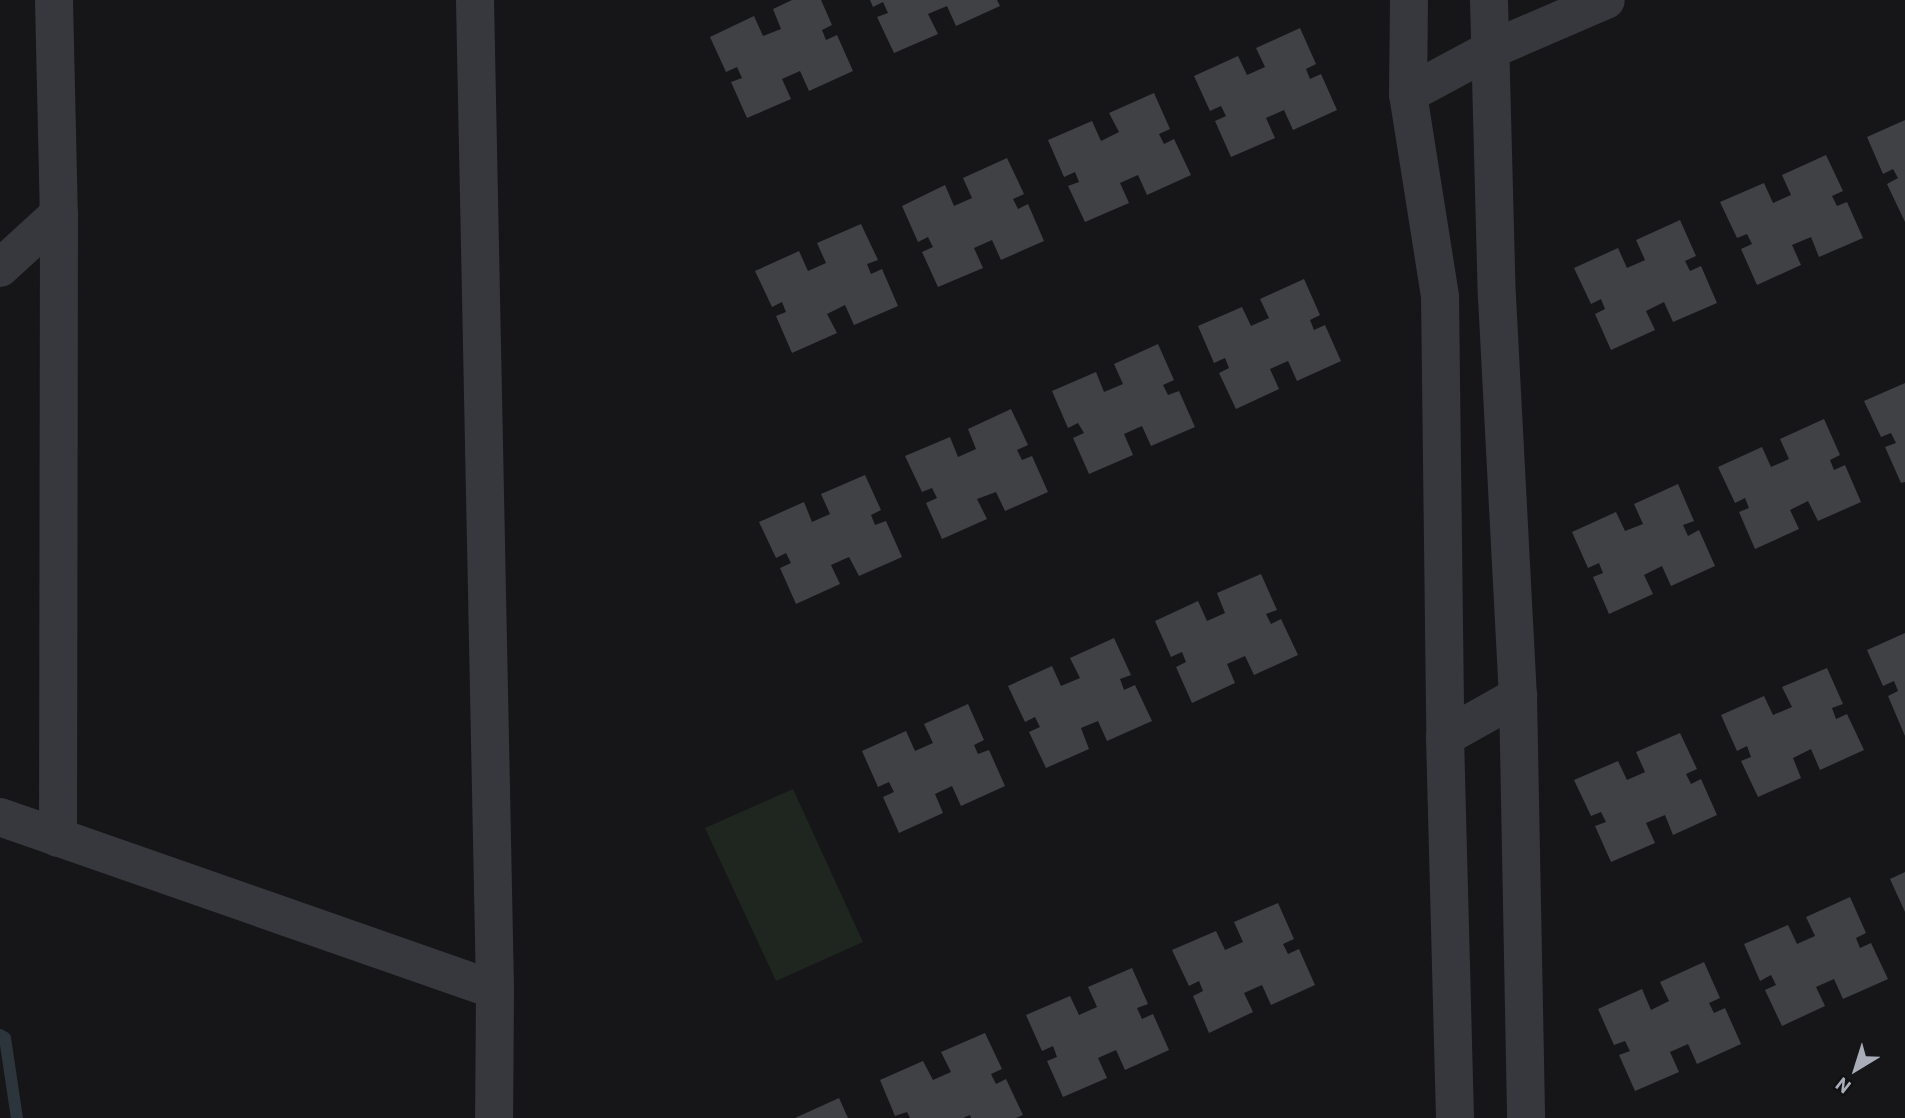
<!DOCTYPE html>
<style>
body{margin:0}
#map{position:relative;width:1905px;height:1118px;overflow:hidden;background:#161618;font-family:Barlow,sans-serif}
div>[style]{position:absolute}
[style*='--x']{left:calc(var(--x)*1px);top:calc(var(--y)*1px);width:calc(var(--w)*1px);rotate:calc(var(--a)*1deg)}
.green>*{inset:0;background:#1e261f}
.stream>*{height:12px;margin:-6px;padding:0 6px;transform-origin:6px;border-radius:6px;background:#2c353c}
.building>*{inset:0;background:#404145}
.minor>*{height:38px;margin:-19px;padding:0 19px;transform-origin:19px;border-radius:19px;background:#37383d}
span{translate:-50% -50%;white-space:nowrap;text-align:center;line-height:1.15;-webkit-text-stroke:7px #111113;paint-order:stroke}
.north{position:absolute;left:1821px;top:1034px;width:70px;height:70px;-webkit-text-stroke:5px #111113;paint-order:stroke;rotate:218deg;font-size:19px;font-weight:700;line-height:28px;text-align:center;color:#a8adb8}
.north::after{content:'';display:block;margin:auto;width:24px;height:32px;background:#a8adb8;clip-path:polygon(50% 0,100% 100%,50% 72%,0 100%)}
</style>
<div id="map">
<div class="green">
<div style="clip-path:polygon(793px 789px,863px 942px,776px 981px,705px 828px)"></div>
</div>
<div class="stream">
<div style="--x:0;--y:1035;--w:6;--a:31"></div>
<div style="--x:5;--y:1038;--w:81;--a:81.5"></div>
</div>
<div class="building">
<div style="clip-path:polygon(792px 0,821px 0,832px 25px,822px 30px,826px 40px,837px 35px,853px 71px,809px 91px,800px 71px,782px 79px,791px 99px,747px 118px,731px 82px,742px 78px,737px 67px,726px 72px,710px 37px,754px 16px,763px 36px,781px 29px,773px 9px)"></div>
<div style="clip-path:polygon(870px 0,997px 0,1000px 6px,956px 26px,947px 6px,928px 14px,938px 34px,894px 53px,877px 17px,888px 13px,883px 2px,873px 7px)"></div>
<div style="clip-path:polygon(1300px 28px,1316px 64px,1306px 69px,1310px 79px,1321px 74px,1337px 110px,1293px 130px,1284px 110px,1266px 118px,1275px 138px,1231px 157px,1215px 121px,1226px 116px,1221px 106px,1210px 111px,1194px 76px,1238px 56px,1247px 75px,1265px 67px,1256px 48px)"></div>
<div style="clip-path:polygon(1154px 93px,1170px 129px,1159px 134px,1164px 144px,1174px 139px,1191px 175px,1147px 195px,1138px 175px,1120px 183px,1129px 203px,1085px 222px,1068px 186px,1079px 182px,1075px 172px,1064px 177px,1048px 140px,1092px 121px,1101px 141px,1119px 132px,1109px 113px)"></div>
<div style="clip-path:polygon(1905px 120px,1905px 222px,1887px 184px,1898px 178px,1893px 169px,1883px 174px,1867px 137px)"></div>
<div style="clip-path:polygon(1826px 155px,1843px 191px,1832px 196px,1837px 206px,1847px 202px,1863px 238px,1819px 257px,1811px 237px,1792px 245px,1801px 265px,1757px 285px,1741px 249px,1752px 244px,1747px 234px,1737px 238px,1720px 202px,1764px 183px,1773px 203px,1791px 195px,1782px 175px)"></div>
<div style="clip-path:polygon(1007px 158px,1024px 194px,1013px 199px,1018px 209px,1028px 204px,1044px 241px,1001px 260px,992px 240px,974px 248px,983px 268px,938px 287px,922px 252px,933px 247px,928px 237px,918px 242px,902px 206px,945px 185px,954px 206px,972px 198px,963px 178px)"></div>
<div style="clip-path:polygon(1680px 220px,1696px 256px,1685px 261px,1690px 271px,1701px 266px,1717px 303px,1673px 322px,1664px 302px,1646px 311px,1655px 330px,1611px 350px,1595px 314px,1605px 309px,1601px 299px,1591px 304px,1574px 268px,1618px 248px,1627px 268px,1645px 260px,1636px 240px)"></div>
<div style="clip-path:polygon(861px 224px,878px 260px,867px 264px,871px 274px,882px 269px,898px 306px,854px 325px,845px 305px,827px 314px,837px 333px,792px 353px,776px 316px,786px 312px,782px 302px,772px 307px,755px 271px,799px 251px,808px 271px,826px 263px,817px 243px)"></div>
<div style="clip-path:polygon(1304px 279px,1320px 315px,1310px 320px,1314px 330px,1325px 325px,1341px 361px,1297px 381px,1288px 361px,1270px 369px,1279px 389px,1236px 409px,1219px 373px,1229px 368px,1225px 358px,1214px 363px,1198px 326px,1242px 307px,1251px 326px,1269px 318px,1260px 299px)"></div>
<div style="clip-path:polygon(1158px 344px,1174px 380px,1163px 385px,1168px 395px,1179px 391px,1195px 427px,1151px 446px,1142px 426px,1124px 434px,1133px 455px,1089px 474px,1073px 438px,1084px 433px,1078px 423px,1068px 428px,1052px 391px,1096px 372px,1104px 392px,1123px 384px,1114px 364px)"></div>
<div style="clip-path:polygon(1905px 383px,1905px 482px,1901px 483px,1885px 447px,1896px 443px,1891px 433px,1881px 437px,1864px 401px)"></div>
<div style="clip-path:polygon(1011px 409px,1028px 445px,1017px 450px,1022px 460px,1032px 456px,1048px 492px,1005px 511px,996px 492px,977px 499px,987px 519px,942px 539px,926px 503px,937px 498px,932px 488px,922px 492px,905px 456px,950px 437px,958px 457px,976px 449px,968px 429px)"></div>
<div style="clip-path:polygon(1824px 419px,1840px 455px,1830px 460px,1834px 470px,1845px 465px,1861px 502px,1818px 521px,1808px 501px,1790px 510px,1799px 529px,1755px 549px,1739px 512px,1749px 508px,1745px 498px,1735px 503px,1718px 467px,1762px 447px,1771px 467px,1789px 459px,1780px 439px)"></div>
<div style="clip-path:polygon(865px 475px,881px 510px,871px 515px,875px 525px,886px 521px,902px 557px,859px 576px,849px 557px,831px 565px,840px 584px,796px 604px,780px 568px,791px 563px,786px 553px,776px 558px,759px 522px,804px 502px,812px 522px,830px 514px,821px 494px)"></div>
<div style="clip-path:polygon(1678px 484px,1694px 521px,1683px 525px,1688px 536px,1699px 530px,1715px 566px,1671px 586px,1662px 566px,1644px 575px,1653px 594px,1609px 614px,1593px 577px,1603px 573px,1599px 563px,1588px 568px,1572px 532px,1616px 512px,1625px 531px,1643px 524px,1634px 504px)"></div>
<div style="clip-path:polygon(1261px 574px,1277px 610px,1266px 614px,1271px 624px,1281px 619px,1298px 655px,1254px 675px,1245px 656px,1227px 664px,1235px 683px,1192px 703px,1176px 667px,1186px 662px,1182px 652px,1171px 657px,1155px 621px,1198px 601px,1207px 621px,1225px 613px,1217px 593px)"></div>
<div style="clip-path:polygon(1905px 633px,1905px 736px,1888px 696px,1898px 691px,1894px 681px,1883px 686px,1867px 650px)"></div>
<div style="clip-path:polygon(1114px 638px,1131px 675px,1120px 679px,1124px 690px,1135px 685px,1152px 721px,1107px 741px,1098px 721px,1081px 728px,1089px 749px,1046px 768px,1029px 732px,1040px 727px,1035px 717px,1025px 722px,1008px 686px,1052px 666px,1061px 686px,1080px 678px,1070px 658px)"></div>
<div style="clip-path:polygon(1827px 668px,1843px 704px,1832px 708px,1836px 719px,1847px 714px,1864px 750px,1820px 770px,1811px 749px,1793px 758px,1801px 778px,1758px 797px,1741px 761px,1751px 757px,1747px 746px,1737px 751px,1721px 715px,1764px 696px,1773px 715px,1792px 707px,1782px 687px)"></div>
<div style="clip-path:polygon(968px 704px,984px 740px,974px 745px,978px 754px,989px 750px,1005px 786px,961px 806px,952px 786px,935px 794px,943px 813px,899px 833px,883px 797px,894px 792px,889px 782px,878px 787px,862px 751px,906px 731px,915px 751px,933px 743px,924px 724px)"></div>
<div style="clip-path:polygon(1680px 733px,1697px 769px,1686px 774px,1691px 784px,1701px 779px,1717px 815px,1673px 835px,1665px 815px,1646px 823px,1655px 843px,1611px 862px,1595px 826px,1606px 822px,1601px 812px,1591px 816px,1574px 780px,1618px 761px,1627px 780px,1645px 772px,1636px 752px)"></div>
<div style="clip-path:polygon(1905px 872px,1905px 912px,1890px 879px)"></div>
<div style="clip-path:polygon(1850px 897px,1866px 933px,1856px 938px,1860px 948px,1871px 943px,1888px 979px,1843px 999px,1834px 979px,1816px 987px,1825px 1006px,1782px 1026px,1765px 990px,1776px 985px,1771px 975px,1760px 981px,1744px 944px,1788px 925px,1797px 944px,1815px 936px,1806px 917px)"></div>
<div style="clip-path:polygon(1278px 903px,1294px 939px,1283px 944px,1288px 954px,1299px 949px,1315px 985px,1271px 1005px,1262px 985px,1244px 993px,1253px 1012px,1209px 1033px,1193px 996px,1203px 991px,1199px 981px,1189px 986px,1172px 950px,1216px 931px,1225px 950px,1243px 942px,1234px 922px)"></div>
<div style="clip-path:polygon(1704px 962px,1720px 998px,1709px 1003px,1714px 1013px,1725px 1008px,1741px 1044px,1697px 1064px,1688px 1044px,1670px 1052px,1679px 1072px,1635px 1091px,1619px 1055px,1630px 1051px,1625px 1041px,1614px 1045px,1598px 1009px,1642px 989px,1651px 1010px,1669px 1001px,1660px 982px)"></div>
<div style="clip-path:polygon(1132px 968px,1148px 1004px,1137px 1008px,1142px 1019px,1153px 1014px,1169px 1050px,1125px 1070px,1116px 1050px,1098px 1058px,1107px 1078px,1063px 1097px,1047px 1061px,1057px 1057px,1053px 1046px,1042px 1051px,1026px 1015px,1070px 996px,1079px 1015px,1097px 1007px,1088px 987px)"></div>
<div style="clip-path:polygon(985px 1033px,1002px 1069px,991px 1074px,996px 1084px,1006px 1079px,1023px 1115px,1016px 1118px,971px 1118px,970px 1115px,963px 1118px,910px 1118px,907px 1112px,895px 1116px,880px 1080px,923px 1061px,933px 1080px,951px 1072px,941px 1052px)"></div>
<div style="clip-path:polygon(839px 1098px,848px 1118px,795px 1118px)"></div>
</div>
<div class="minor">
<div style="--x:54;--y:0;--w:214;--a:88.7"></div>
<div style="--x:59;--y:214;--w:624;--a:90.09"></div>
<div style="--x:475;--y:0;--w:990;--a:88.84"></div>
<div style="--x:495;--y:990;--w:128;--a:90.4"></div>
<div style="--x:1409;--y:0;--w:94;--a:90.6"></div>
<div style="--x:1408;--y:94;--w:206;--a:81"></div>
<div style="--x:1440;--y:297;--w:440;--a:89.3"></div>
<div style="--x:1445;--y:737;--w:381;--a:88.5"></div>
<div style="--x:1489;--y:0;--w:297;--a:88.5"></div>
<div style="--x:1497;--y:297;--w:400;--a:87"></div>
<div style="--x:1518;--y:696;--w:422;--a:88.9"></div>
<div style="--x:1408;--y:94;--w:93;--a:-28.2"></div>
<div style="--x:1490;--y:50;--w:126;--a:-23.3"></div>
<div style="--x:0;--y:268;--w:80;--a:-42.5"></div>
<div style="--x:1445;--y:737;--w:84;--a:-29.3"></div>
<div style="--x:0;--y:817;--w:524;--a:19.26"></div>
</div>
<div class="north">N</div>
</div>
